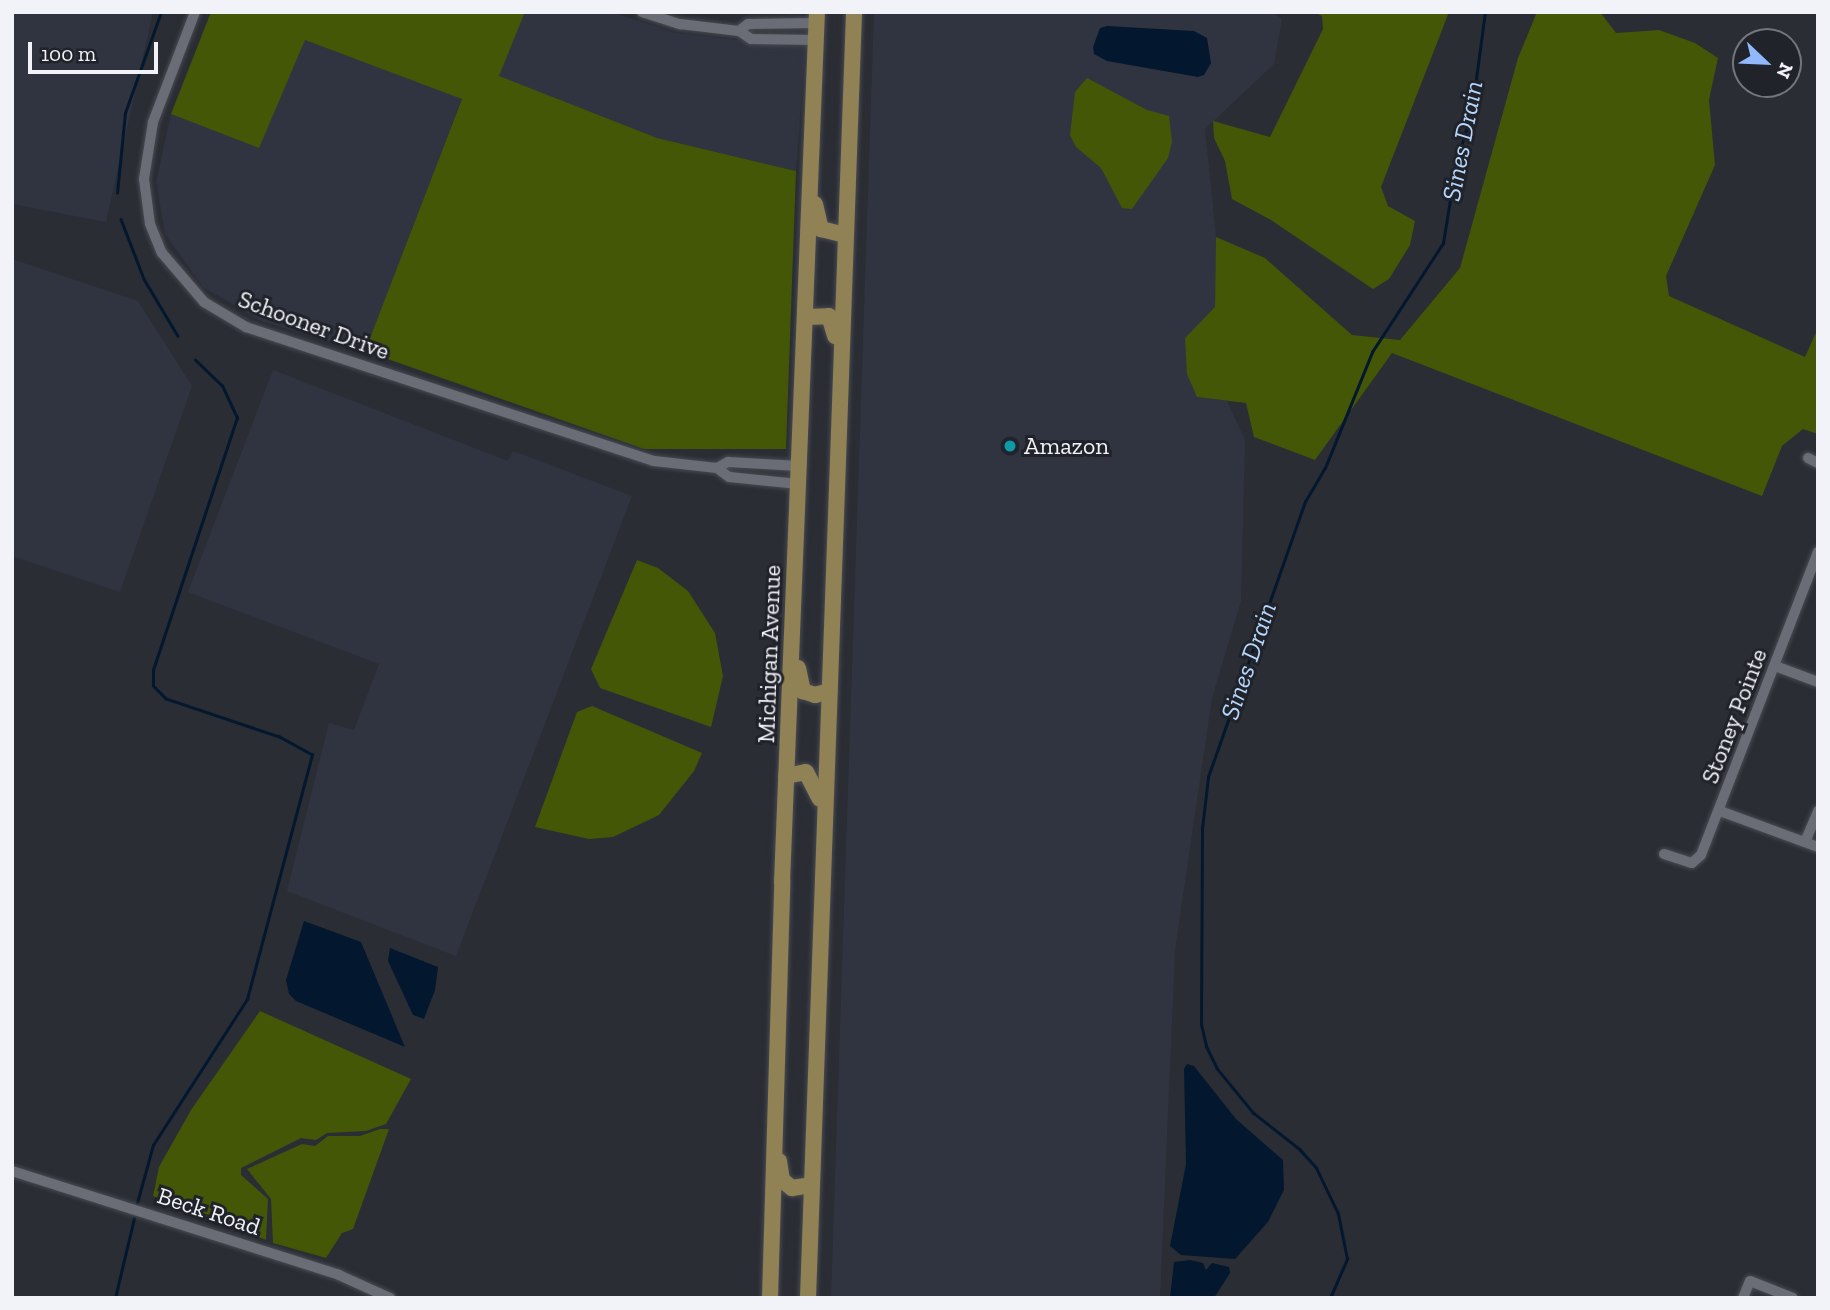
<!DOCTYPE html>
<style>
body{margin:0}
#map{position:relative;width:1830px;height:1310px;overflow:hidden;background:#2a2d34;font-family:"Zilla Slab",serif}
div>[style]{position:absolute}
[style*='--x']{left:calc(var(--x)*1px);top:calc(var(--y)*1px);width:calc(var(--w)*1px);rotate:calc(var(--a)*1deg)}
.built>*{inset:0;background:#303441}
.green>*{inset:0;background:#435707}
.water>*{inset:0;background:#03182e}
.stream>*{height:2.5px;margin:-1.25px;padding:0 1.25px;transform-origin:1.25px;border-radius:1.25px;background:#03182e}
.roads{filter:drop-shadow(0 0 2px #484a51) drop-shadow(0 0 2px #484a51)}
.street>*{height:10px;margin:-5px;padding:0 5px;transform-origin:5px;border-radius:5px;background:#6b6d76}
.primary>*{height:16px;margin:-8px;padding:0 8px;transform-origin:8px;border-radius:8px;background:#918256}
.dots>*{width:19px;height:19px;translate:-50% -50%;box-sizing:border-box;border:4px solid #21232a;border-radius:50%}
span{translate:-50% -50%;white-space:nowrap;text-align:center;line-height:1.15;-webkit-text-stroke:6px #21232a;paint-order:stroke}
.street-label{font-size:24px;color:#f1f3f8}
.poi-label{font-size:24px;color:#f1f3f8}
.left{translate:0 -50%;text-align:left}
.water-label{font-size:26px;color:#b6d8fe;font-style:italic}
.frame{position:absolute;inset:0;border:14px solid #f1f3f8;pointer-events:none}
.north{position:absolute;left:1732px;top:28px;width:70px;height:70px;box-sizing:border-box;background:#21232a;border:2px solid #74767c;border-radius:50%;rotate:113deg;font-size:19px;font-weight:700;line-height:28px;text-align:center;color:#f1f3f8}
.north::after{content:'';display:block;margin:auto;width:24px;height:32px;background:#91b8fd;clip-path:polygon(50% 0,100% 100%,50% 72%,0 100%)}
.scale{position:absolute;left:28px;top:42px;width:130px;height:32px;box-sizing:border-box;border:4px solid #f1f3f8;border-top:0;padding-left:9px;font-size:21px;line-height:24px;white-space:nowrap;color:#f1f3f8;-webkit-text-stroke:5px #21232a;paint-order:stroke}
</style>
<div id="map">
<div class="built">
<div style="clip-path:polygon(12px 12px,153px 12px,106px 222px,12px 204px)"></div>
<div style="clip-path:polygon(525px 12px,611px 12px,676px 33px,805px 48px,796px 171px,657px 138px,498px 76px)"></div>
<div style="clip-path:polygon(874px 12px,1272px 12px,1282px 19px,1274px 64px,1205px 129px,1216px 237px,1215px 307px,1197px 397px,1227px 401px,1245px 440px,1241px 601px,1212px 698px,1175px 950px,1160px 1298px,831px 1298px)"></div>
<div style="clip-path:polygon(305px 40px,462px 98px,365px 351px,263px 322px,203px 287px,165px 234px,156px 182px,171px 114px,259px 147px)"></div>
<div style="clip-path:polygon(12px 259px,138px 301px,192px 386px,120px 592px,12px 556px)"></div>
<div style="clip-path:polygon(273px 370px,508px 461px,513px 451px,632px 496px,456px 956px,287px 891px,329px 723px,354px 730px,379px 664px,188px 592px)"></div>
</div>
<div class="green">
<div style="clip-path:polygon(211px 12px,525px 12px,499px 76px,657px 138px,796px 171px,786px 449px,644px 449px,365px 351px,462px 99px,305px 40px,259px 148px,171px 114px)"></div>
<div style="clip-path:polygon(1314px 12px,1449px 12px,1381px 187px,1388px 206px,1415px 221px,1410px 245px,1389px 279px,1373px 289px,1271px 220px,1232px 199px,1225px 161px,1214px 138px,1213px 121px,1270px 137px,1323px 29px,1322px 16px)"></div>
<div style="clip-path:polygon(1537px 12px,1600px 12px,1616px 33px,1659px 30px,1695px 43px,1718px 58px,1709px 100px,1715px 165px,1666px 276px,1669px 296px,1805px 357px,1818px 328px,1818px 434px,1803px 429px,1782px 446px,1762px 496px,1392px 353px,1315px 460px,1254px 437px,1246px 403px,1197px 397px,1187px 374px,1185px 338px,1215px 307px,1216px 237px,1265px 258px,1352px 335px,1400px 340px,1460px 268px,1518px 58px)"></div>
<div style="clip-path:polygon(1087px 78px,1147px 110px,1169px 116px,1172px 142px,1168px 158px,1132px 209px,1122px 208px,1101px 168px,1076px 147px,1070px 135px,1075px 92px)"></div>
<div style="clip-path:polygon(637px 560px,658px 568px,688px 591px,715px 633px,723px 676px,711px 727px,600px 688px,591px 669px)"></div>
<div style="clip-path:polygon(592px 706px,702px 753px,694px 771px,659px 815px,613px 837px,589px 839px,535px 827px,577px 712px)"></div>
<div style="clip-path:polygon(260px 1011px,411px 1079px,386px 1124px,366px 1131px,327px 1133px,316px 1140px,301px 1138px,241px 1168px,241px 1175px,268px 1199px,266px 1240px,153px 1196px,159px 1167px,191px 1110px)"></div>
<div style="clip-path:polygon(380px 1129px,389px 1129px,353px 1229px,342px 1233px,326px 1258px,273px 1243px,271px 1199px,247px 1169px,302px 1144px,315px 1146px,328px 1136px,360px 1136px)"></div>
</div>
<div class="water">
<div style="clip-path:polygon(1107px 26px,1194px 31px,1207px 38px,1211px 63px,1204px 75px,1198px 77px,1107px 61px,1094px 54px,1093px 47px,1100px 28px)"></div>
<div style="clip-path:polygon(304px 921px,361px 942px,405px 1047px,296px 1001px,289px 994px,286px 980px)"></div>
<div style="clip-path:polygon(390px 948px,438px 967px,435px 990px,424px 1019px,413px 1015px,388px 961px)"></div>
<div style="clip-path:polygon(1187px 1064px,1194px 1066px,1236px 1119px,1283px 1160px,1284px 1190px,1268px 1222px,1235px 1259px,1181px 1255px,1170px 1246px,1186px 1164px,1184px 1069px)"></div>
<div style="clip-path:polygon(1190px 1260px,1203px 1263px,1206px 1270px,1212px 1263px,1229px 1267px,1230px 1273px,1214px 1298px,1170px 1298px,1174px 1262px)"></div>
</div>
<div class="stream">
<div style="--x:117;--y:193;--w:80;--a:-84.3"></div>
<div style="--x:125;--y:113;--w:107;--a:-70.4"></div>
<div style="--x:121;--y:219;--w:64;--a:69"></div>
<div style="--x:144;--y:279;--w:66;--a:59.2"></div>
<div style="--x:137;--y:1203;--w:60;--a:-74.6"></div>
<div style="--x:153;--y:1145;--w:174;--a:-57.2"></div>
<div style="--x:247;--y:999;--w:253;--a:-75.1"></div>
<div style="--x:312;--y:755;--w:38;--a:-151"></div>
<div style="--x:279;--y:737;--w:119;--a:-161.4"></div>
<div style="--x:166;--y:699;--w:18;--a:-135"></div>
<div style="--x:153;--y:686;--w:16;--a:-90"></div>
<div style="--x:153;--y:670;--w:266;--a:-71.6"></div>
<div style="--x:237;--y:418;--w:35;--a:-115"></div>
<div style="--x:222;--y:386;--w:37;--a:-136"></div>
<div style="--x:115;--y:1298;--w:82;--a:-76.6"></div>
<div style="--x:1330;--y:1298;--w:43;--a:-66.4"></div>
<div style="--x:1347;--y:1259;--w:46;--a:-101.3"></div>
<div style="--x:1338;--y:1214;--w:51;--a:-115.6"></div>
<div style="--x:1316;--y:1168;--w:24;--a:-132"></div>
<div style="--x:1300;--y:1150;--w:60;--a:-141.8"></div>
<div style="--x:1253;--y:1113;--w:57;--a:-129.3"></div>
<div style="--x:1217;--y:1069;--w:25;--a:-116"></div>
<div style="--x:1206;--y:1046;--w:22;--a:-103"></div>
<div style="--x:1201;--y:1025;--w:196;--a:-89.7"></div>
<div style="--x:1202;--y:829;--w:52;--a:-83.4"></div>
<div style="--x:1208;--y:777;--w:292;--a:-70.6"></div>
<div style="--x:1305;--y:502;--w:39;--a:-60"></div>
<div style="--x:1325;--y:468;--w:125;--a:-67.9"></div>
<div style="--x:1372;--y:352;--w:130;--a:-56.9"></div>
<div style="--x:1443;--y:243;--w:80;--a:-80.7"></div>
<div style="--x:1456;--y:164;--w:57;--a:-73.8"></div>
<div style="--x:1472;--y:109;--w:98;--a:-82.4"></div>
</div>
<div class="roads">
<div class="street">
<div style="--x:195;--y:12;--w:118;--a:110.9"></div>
<div style="--x:153;--y:122;--w:58;--a:99"></div>
<div style="--x:144;--y:179;--w:45;--a:82.4"></div>
<div style="--x:150;--y:224;--w:31;--a:68"></div>
<div style="--x:162;--y:253;--w:65;--a:49.4"></div>
<div style="--x:204;--y:302;--w:49;--a:30.8"></div>
<div style="--x:246;--y:327;--w:429;--a:18.2"></div>
<div style="--x:654;--y:461;--w:63;--a:6.3"></div>
<div style="--x:642;--y:12;--w:40;--a:18"></div>
<div style="--x:680;--y:24;--w:59;--a:6.8"></div>
<div style="--x:815;--y:40;--w:64;--a:-179.1"></div>
<div style="--x:751;--y:39;--w:14;--a:-146"></div>
<div style="--x:739;--y:31;--w:11;--a:-38"></div>
<div style="--x:748;--y:24;--w:69;--a:-0.8"></div>
<div style="--x:1808;--y:458;--w:11;--a:27"></div>
<div style="--x:798;--y:484;--w:69;--a:-174.2"></div>
<div style="--x:729;--y:477;--w:15;--a:-143"></div>
<div style="--x:717;--y:468;--w:13;--a:-29"></div>
<div style="--x:728;--y:462;--w:71;--a:3.2"></div>
<div style="--x:1775;--y:666;--w:46;--a:20.4"></div>
<div style="--x:1720;--y:811;--w:104;--a:20.2"></div>
<div style="--x:1805;--y:842;--w:34;--a:-67"></div>
<div style="--x:1664;--y:854;--w:29;--a:18"></div>
<div style="--x:1692;--y:863;--w:12;--a:-42"></div>
<div style="--x:1701;--y:855;--w:325;--a:-68.9"></div>
<div style="--x:12;--y:1171;--w:343;--a:17.6"></div>
<div style="--x:339;--y:1275;--w:56;--a:24.3"></div>
<div style="--x:1743;--y:1298;--w:18;--a:-68"></div>
<div style="--x:1750;--y:1281;--w:46;--a:21.6"></div>
</div>
<div class="primary">
<div style="--x:815;--y:204;--w:26;--a:77"></div>
<div style="--x:821;--y:229;--w:25;--a:14"></div>
<div style="--x:805;--y:317;--w:24;--a:-2"></div>
<div style="--x:829;--y:316;--w:21;--a:73"></div>
<div style="--x:798;--y:668;--w:24;--a:78"></div>
<div style="--x:803;--y:691;--w:13;--a:18"></div>
<div style="--x:815;--y:695;--w:15;--a:-16"></div>
<div style="--x:786;--y:776;--w:20;--a:-11"></div>
<div style="--x:806;--y:772;--w:30;--a:63"></div>
<div style="--x:779;--y:1161;--w:19;--a:81"></div>
<div style="--x:782;--y:1180;--w:13;--a:39"></div>
<div style="--x:792;--y:1188;--w:19;--a:-9"></div>
<div style="--x:770;--y:1298;--w:416;--a:-88.3"></div>
<div style="--x:782;--y:882;--w:871;--a:-87.7"></div>
<div style="--x:808;--y:1298;--w:1287;--a:-87.95"></div>
</div>
</div>
<div class="dots">
<div style="left:1010px;top:446px;background:#0f9aa8"></div>
</div>
<div class="street-label">
<span style="left:314px;top:325px;rotate:20deg">Schooner Drive</span>
<span style="left:769px;top:654px;rotate:-88deg">Michigan Avenue</span>
<span style="left:1734px;top:716px;rotate:-69deg">Stoney Pointe</span>
<span style="left:209px;top:1211px;rotate:18deg">Beck Road</span>
</div>
<div class="poi-label">
<span class="left" style="left:1024px;top:446px">Amazon</span>
</div>
<div class="water-label">
<span style="left:1463px;top:141px;rotate:-79deg">Sines Drain</span>
<span style="left:1249px;top:661px;rotate:-71deg">Sines Drain</span>
</div>
<div class="frame"></div>
<div class="north">N</div>
<div class="scale">100 m</div>
</div>
